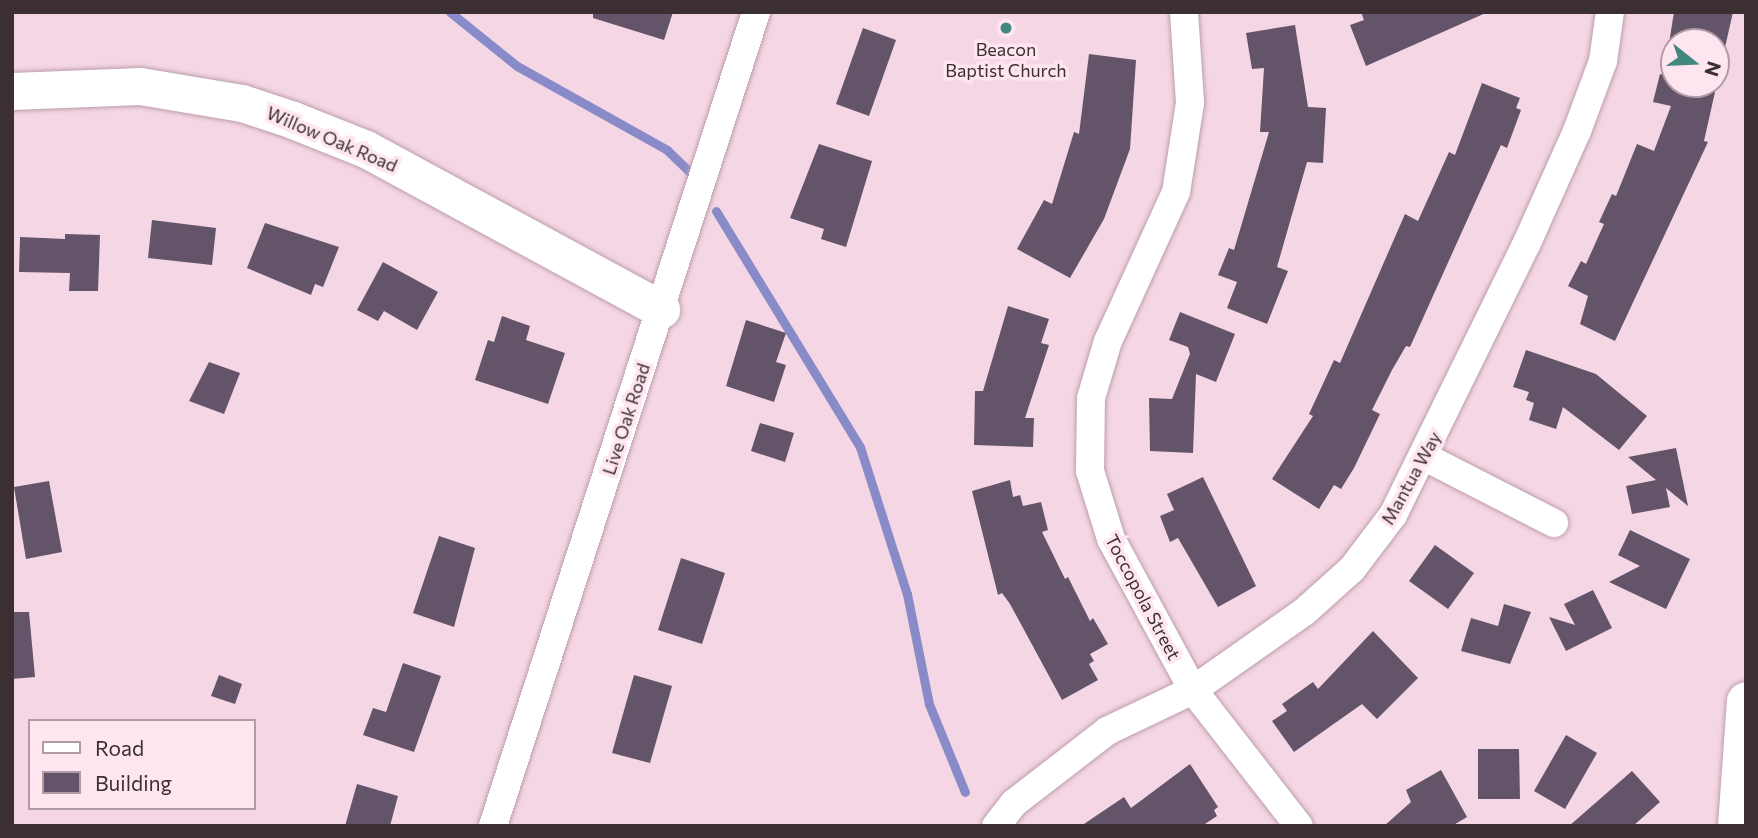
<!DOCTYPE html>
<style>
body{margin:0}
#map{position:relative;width:1758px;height:838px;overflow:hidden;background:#f5d6e4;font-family:Commissioner,sans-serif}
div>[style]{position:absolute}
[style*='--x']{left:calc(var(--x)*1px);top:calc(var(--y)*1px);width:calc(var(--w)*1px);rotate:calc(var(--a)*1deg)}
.stream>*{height:9px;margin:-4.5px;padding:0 4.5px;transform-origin:4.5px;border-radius:4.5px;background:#898bc9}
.building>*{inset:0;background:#63546a}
.roads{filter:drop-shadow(0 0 2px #bc9eac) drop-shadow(0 0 2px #bc9eac)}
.minor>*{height:28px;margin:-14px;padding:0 14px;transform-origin:14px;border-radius:14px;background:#fff}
.tertiary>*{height:37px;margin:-18.5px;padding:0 18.5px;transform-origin:18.5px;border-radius:18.5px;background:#fff}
.primary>*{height:38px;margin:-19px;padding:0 19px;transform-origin:19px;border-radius:19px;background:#fff}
.dots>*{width:19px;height:19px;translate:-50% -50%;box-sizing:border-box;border:4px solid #fee5f0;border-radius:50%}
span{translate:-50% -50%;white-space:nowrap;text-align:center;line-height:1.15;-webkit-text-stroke:7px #fee5f0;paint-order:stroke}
.poi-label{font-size:18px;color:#3b2f34}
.street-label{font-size:18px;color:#3b2f34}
.frame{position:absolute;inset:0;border:14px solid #3b2f34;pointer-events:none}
.legend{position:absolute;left:28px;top:719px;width:228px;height:91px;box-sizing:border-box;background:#fee5f0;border:2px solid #b09ca5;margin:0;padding:9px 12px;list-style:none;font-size:21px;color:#3b2f34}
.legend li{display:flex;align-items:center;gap:14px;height:35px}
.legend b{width:35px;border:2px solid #b09ca5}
.north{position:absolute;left:1660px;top:28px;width:70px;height:70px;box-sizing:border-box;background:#fee5f0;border:2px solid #b09ca5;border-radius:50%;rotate:108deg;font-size:19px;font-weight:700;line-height:28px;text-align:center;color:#3b2f34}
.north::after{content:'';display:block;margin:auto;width:24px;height:32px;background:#43887e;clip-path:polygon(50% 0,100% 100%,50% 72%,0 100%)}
</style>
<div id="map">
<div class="stream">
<div style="--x:450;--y:12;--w:86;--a:38.9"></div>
<div style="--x:517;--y:66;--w:172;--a:29.2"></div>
<div style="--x:667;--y:150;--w:40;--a:44"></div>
<div style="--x:716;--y:211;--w:276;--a:58.6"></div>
<div style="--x:860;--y:447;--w:154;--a:72.3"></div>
<div style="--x:907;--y:594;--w:112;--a:78.7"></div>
<div style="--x:929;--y:704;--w:95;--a:67.8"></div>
</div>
<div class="building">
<div style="clip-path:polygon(593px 12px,673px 12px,664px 40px,593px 18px)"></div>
<div style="clip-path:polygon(1361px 12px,1488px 12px,1366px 66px,1350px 25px,1364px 20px)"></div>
<div style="clip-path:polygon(evenodd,1674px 12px,1733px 12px,1704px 141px,1708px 142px,1615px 341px,1580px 324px,1588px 296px,1568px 286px,1581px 261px,1586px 264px,1604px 224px,1599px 222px,1612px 194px,1616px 196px,1637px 144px,1654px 151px,1671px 106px,1653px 102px,1660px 74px,1664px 75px,1674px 12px,1674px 42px,1716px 42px,1716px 84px,1674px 84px,1674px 42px)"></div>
<div style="clip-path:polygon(1295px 25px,1308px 107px,1326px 108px,1323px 163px,1307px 162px,1277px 267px,1288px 271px,1267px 324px,1227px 308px,1237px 282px,1218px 275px,1229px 248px,1234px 250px,1269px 132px,1260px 132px,1264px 68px,1252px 69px,1246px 33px)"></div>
<div style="clip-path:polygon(863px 28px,896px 40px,869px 116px,836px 104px)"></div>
<div style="clip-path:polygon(1089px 54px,1136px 60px,1130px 149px,1104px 219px,1070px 278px,1017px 249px,1044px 200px,1052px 204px,1074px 132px,1079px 134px)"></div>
<div style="clip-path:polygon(1482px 83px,1520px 98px,1516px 108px,1521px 110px,1507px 148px,1501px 145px,1410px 347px,1406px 346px,1392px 370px,1372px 410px,1380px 414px,1354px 468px,1341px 489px,1334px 485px,1319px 509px,1272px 479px,1313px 416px,1309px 414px,1334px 360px,1340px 363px,1405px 214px,1418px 221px,1449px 152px,1455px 155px)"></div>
<div style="clip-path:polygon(819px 144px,872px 161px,846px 247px,821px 239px,824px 229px,790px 218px)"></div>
<div style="clip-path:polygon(152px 220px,216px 228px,212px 265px,148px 258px)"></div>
<div style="clip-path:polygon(265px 223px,339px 247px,323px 287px,315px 284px,311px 295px,247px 268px)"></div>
<div style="clip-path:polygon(65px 234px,100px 235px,98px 291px,69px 291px,70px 273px,19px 272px,20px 237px,65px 239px)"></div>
<div style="clip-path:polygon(383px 262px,438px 292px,417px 330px,384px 311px,378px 321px,357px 310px)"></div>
<div style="clip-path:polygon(1008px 306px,1049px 319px,1041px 343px,1049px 345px,1025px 418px,1034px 418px,1033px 447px,974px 445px,975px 391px,983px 391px)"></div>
<div style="clip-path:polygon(1180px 312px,1235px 334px,1216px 382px,1196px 374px,1193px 453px,1150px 451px,1149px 398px,1172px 399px,1190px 354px,1188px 347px,1169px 340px)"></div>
<div style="clip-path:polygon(502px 316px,530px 326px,526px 340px,565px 353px,548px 404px,475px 380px,488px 340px,494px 342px)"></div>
<div style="clip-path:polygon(746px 320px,786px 333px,776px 362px,786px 365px,774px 402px,726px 386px)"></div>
<div style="clip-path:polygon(1526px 350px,1596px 374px,1647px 416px,1619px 450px,1563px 407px,1556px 429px,1529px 420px,1534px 403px,1526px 400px,1529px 392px,1513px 387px)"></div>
<div style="clip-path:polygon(209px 362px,240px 373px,224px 414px,189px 401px)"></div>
<div style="clip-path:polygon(760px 423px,794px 433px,785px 462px,751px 451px)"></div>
<div style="clip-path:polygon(1676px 448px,1688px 506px,1666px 488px,1670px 507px,1632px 514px,1626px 486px,1656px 480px,1628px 457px)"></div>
<div style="clip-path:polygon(1203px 477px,1256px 586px,1218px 607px,1178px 538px,1170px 542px,1160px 516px,1174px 510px,1167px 494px)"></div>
<div style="clip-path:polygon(1010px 480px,1013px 497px,1020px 495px,1023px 506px,1041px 502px,1048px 530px,1042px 532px,1065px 579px,1068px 577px,1090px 621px,1093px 618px,1108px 644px,1090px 654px,1094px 661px,1089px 664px,1098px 680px,1062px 700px,1010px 604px,1002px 593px,998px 595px,972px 491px)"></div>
<div style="clip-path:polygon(49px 481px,62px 552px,26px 559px,14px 487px)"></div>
<div style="clip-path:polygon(1630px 530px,1690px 559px,1666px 609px,1609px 582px,1640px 566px,1618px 555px)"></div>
<div style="clip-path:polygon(439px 536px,475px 548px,454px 627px,413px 613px)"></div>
<div style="clip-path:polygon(1435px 545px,1474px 573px,1448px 609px,1409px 581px)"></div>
<div style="clip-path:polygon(681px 558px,725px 573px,702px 644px,658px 630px)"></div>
<div style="clip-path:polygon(1593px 590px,1612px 628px,1566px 651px,1549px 617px,1575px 625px,1564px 604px)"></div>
<div style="clip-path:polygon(1504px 604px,1531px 612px,1510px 664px,1461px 651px,1471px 618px,1498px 626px)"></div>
<div style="clip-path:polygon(12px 612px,29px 612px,35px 677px,12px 679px)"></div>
<div style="clip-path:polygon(1373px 631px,1418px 678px,1377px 719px,1362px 704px,1294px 752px,1272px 721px,1287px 711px,1282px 704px,1313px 682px,1318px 689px)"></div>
<div style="clip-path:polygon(403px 663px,441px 676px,414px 752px,363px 735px,373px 708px,386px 712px)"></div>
<div style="clip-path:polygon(219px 675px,242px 684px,235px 704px,211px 696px)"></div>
<div style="clip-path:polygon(634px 675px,672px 686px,650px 763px,612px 753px)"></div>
<div style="clip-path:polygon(1566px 735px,1597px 753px,1565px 809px,1534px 791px)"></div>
<div style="clip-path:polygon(1478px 749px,1519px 749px,1520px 799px,1478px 799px)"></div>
<div style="clip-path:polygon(1190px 764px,1218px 807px,1214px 810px,1217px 816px,1202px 826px,1081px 826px,1124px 797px,1131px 808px)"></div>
<div style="clip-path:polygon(1441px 770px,1467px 817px,1452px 826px,1384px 826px,1411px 802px,1406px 790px)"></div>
<div style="clip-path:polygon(1632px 771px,1660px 802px,1633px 826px,1569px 826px)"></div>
<div style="clip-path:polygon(357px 784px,398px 796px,390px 826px,345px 826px)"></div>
</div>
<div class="roads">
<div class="minor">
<div style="--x:1184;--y:12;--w:91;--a:86.2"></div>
<div style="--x:1190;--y:103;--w:90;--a:98.9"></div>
<div style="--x:1176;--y:192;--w:164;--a:114.5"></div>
<div style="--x:1108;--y:341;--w:59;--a:106.6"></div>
<div style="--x:1091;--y:398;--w:73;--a:90.8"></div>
<div style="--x:1090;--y:471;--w:71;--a:72.8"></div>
<div style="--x:1111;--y:539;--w:172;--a:61.5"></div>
<div style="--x:1193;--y:690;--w:172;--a:52.1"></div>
<div style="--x:1425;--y:457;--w:145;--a:27.1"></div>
<div style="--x:493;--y:826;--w:855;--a:-72.09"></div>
<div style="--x:996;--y:826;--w:29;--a:-52"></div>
<div style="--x:1014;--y:803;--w:118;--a:-37.7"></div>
<div style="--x:1107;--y:731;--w:95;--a:-25.5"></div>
<div style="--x:1193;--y:690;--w:136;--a:-35.1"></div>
<div style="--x:1304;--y:612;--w:64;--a:-41.9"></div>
<div style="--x:1352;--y:569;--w:68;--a:-52.8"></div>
<div style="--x:1393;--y:515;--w:301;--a:-63.8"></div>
<div style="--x:1526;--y:245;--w:125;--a:-65.9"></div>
<div style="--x:1577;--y:131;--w:75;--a:-69.6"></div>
<div style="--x:1603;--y:61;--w:49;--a:-81.9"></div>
</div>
<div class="tertiary">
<div style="--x:12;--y:91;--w:128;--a:-2.2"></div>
<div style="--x:140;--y:86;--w:103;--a:9.5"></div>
<div style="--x:242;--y:103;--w:54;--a:18.4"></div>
<div style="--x:293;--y:120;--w:79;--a:21.7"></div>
<div style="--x:366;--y:149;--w:336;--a:28.5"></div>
</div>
<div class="primary">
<div style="--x:1737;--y:826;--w:125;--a:-85.9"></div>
</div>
</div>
<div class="dots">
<div style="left:1006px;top:28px;background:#43887e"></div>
</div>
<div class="poi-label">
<span style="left:1006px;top:60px">Beacon<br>Baptist Church</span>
</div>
<div class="street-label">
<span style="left:332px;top:139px;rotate:23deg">Willow Oak Road</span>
<span style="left:626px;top:419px;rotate:-72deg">Live Oak Road</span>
<span style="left:1411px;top:478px;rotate:-61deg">Mantua Way</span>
<span style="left:1143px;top:597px;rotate:62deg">Toccopola Street</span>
</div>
<div class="frame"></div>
<ul class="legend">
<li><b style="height:9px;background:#fff"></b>Road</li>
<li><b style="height:19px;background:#63546a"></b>Building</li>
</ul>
<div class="north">N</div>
</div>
